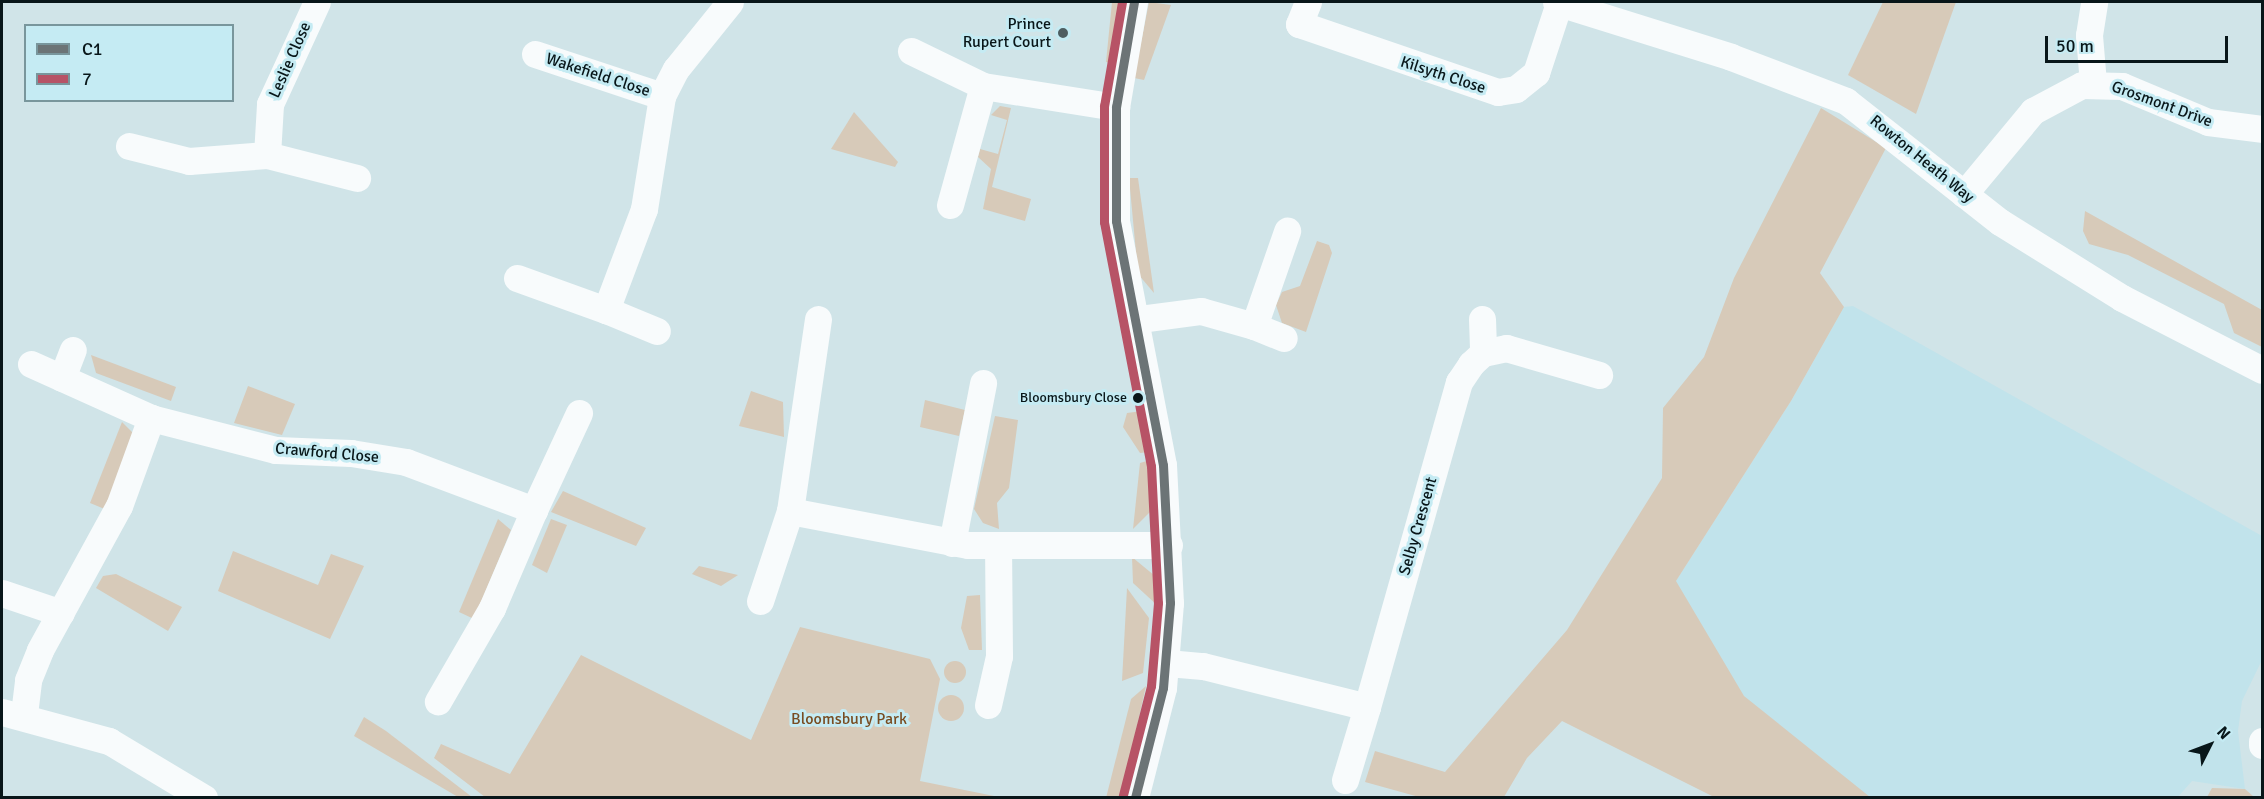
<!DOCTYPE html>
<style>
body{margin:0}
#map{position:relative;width:2264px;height:799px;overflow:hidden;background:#d0e4e8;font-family:Signika,sans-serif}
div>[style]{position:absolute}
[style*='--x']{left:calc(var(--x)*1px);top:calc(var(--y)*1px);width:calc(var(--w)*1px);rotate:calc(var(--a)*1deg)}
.built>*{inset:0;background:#c1e3eb}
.green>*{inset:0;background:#d7cab9}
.round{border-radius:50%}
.street>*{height:27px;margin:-13.5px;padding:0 13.5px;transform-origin:13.5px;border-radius:13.5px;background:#f8fbfc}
.bus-1>*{height:9px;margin:-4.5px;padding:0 4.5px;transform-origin:4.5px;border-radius:4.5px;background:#6c7476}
.bus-2>*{height:9px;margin:-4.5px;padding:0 4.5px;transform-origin:4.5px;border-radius:4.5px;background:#b75366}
.dots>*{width:16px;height:16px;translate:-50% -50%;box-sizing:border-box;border:3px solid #c5ebf3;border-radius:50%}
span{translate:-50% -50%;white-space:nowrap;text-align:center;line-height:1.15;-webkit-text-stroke:6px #c5ebf3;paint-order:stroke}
.bus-label{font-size:14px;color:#081619}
.right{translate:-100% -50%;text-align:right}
.poi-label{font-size:16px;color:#081619}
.street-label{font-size:16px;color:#081619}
.park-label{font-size:16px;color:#784c21}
.frame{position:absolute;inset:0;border:3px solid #081619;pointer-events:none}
.legend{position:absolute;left:24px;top:24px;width:210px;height:78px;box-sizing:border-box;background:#c5ebf3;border:2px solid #79969c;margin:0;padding:8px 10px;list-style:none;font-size:18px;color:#081619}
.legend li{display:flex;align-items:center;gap:12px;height:30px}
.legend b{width:30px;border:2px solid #79969c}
.north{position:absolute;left:2180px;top:715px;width:60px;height:60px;-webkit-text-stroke:4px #c5ebf3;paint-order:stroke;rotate:48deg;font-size:16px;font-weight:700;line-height:24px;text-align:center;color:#081619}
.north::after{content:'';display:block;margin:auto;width:21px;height:27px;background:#081619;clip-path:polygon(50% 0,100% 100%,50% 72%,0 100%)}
.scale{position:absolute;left:2045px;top:36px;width:183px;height:27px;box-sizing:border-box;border:3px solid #081619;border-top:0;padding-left:8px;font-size:18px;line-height:21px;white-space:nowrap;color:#081619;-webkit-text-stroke:4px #c5ebf3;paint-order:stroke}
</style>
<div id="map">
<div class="built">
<div style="clip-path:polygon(1853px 306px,2262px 536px,2262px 660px,2242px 701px,2238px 731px,2245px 789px,2192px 781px,2177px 798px,1714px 797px,1676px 581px,1791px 401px,1844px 307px)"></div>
</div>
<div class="green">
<div style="clip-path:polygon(1112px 2px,1121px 2px,1112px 63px,1106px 62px)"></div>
<div style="clip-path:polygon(1149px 2px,1171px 5px,1144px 80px,1134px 78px)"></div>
<div style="clip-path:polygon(1883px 2px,1956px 2px,1916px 114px,1848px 75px)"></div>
<div style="clip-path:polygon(1000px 106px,1011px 108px,992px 187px,1031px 199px,1025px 221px,983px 209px,991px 169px,978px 157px,980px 149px,998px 154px,1007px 120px,991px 115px)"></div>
<div style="clip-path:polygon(1821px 108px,1886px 148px,1820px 273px,1844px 307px,1791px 401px,1676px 581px,1744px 696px,1870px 797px,1714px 797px,1562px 721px,1527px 758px,1504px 797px,1419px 797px,1365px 782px,1375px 751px,1445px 772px,1567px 630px,1662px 478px,1663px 408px,1704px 357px,1734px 278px)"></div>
<div style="clip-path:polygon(854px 112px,898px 162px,895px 167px,831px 149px)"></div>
<div style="clip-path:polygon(1129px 178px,1138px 178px,1154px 293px,1138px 274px)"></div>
<div style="clip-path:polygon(2085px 211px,2262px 310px,2262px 347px,2234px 333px,2224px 304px,2128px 255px,2089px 244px,2083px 231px)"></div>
<div style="clip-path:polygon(1317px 241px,1329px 245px,1332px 253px,1306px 332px,1282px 323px,1276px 305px,1282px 292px,1300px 286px)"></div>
<div style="clip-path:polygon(91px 355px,176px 387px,171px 401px,96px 373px)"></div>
<div style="clip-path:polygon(248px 386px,295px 404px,282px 435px,234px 423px)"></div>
<div style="clip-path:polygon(751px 391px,783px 402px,784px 437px,739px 426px)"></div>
<div style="clip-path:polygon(925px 400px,965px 410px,959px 436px,920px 427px)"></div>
<div style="clip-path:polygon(1142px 411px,1149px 452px,1140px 453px,1123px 427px,1127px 413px)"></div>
<div style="clip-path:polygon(995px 416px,1018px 420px,1009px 488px,997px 503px,999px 529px,983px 523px,974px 509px)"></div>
<div style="clip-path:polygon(122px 422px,136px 436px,107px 510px,90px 503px)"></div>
<div style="clip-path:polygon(1150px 460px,1152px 510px,1133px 529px,1140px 463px)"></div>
<div style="clip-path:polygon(563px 491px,646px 528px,636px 546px,551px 512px)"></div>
<div style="clip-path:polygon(498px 519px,511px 530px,474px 619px,459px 612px)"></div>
<div style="clip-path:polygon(551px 519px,567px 525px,547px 573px,532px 565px)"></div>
<div style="clip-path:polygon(233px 551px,318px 585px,331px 554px,364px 566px,330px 639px,218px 591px)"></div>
<div style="clip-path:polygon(1132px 557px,1155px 576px,1158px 606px,1133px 583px)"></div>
<div style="clip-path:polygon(699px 566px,738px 575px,721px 586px,692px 574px)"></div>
<div style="clip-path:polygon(116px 574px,182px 607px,168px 631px,96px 588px,103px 576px)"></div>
<div style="clip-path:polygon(1127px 588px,1149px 618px,1143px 673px,1122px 681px)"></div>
<div style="clip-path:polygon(980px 595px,982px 650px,969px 650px,961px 628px,967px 596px)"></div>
<div style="clip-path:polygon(800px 627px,930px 659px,940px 679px,920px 781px,999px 797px,485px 797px,434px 758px,441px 744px,510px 774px,581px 655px,751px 740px)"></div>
<div class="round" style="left:944px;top:661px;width:22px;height:22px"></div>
<div style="clip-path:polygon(1146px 686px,1121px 797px,1106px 798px,1131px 699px)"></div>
<div class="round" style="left:938px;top:695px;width:26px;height:26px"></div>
<div style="clip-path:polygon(364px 717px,386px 731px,472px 797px,458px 797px,354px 736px)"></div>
<div style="clip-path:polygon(2212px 788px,2245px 789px,2254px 797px,2207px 797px)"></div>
</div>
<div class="street">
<div style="--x:1134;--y:2;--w:107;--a:99.7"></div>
<div style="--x:1116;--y:107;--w:114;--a:90"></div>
<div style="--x:1116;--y:221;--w:248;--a:79.1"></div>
<div style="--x:1163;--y:465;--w:138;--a:87.1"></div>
<div style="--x:1170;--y:603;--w:85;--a:94.7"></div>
<div style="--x:1163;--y:688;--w:114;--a:104.3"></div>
<div style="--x:1308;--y:2;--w:24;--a:112"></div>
<div style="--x:1299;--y:24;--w:210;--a:18.9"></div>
<div style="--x:1498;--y:92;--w:18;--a:-9"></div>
<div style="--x:1516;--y:89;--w:26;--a:-39"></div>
<div style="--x:1536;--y:73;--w:74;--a:-71.8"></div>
<div style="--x:1556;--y:2;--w:183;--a:17.4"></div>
<div style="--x:1731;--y:57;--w:123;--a:20.9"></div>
<div style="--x:1846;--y:101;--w:196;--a:38.2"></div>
<div style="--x:2000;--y:222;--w:144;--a:31.9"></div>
<div style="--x:2122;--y:298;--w:157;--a:27.2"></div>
<div style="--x:911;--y:51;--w:80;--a:25.9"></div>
<div style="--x:983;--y:86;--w:135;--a:9"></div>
<div style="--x:535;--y:54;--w:134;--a:18.3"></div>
<div style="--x:662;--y:96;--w:30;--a:-63"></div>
<div style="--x:676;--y:69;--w:86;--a:-51.1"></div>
<div style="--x:2093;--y:83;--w:48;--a:-94.8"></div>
<div style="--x:2089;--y:35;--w:33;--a:-81"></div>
<div style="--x:129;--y:146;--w:62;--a:14"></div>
<div style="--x:189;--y:161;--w:78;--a:-4.4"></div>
<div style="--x:267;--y:155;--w:51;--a:-86.6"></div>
<div style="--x:270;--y:104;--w:112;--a:-65.3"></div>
<div style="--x:267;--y:155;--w:93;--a:14.3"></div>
<div style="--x:1964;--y:194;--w:108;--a:-50.3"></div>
<div style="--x:2033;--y:111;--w:55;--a:-28"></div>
<div style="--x:2082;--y:85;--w:40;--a:1.4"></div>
<div style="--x:2122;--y:86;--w:93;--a:22.7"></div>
<div style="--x:2208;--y:122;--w:54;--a:7.4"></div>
<div style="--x:950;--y:205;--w:123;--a:-74.5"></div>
<div style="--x:517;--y:278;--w:95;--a:19.8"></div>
<div style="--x:606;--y:310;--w:108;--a:-69.4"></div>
<div style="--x:644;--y:209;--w:114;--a:-80.9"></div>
<div style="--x:606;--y:310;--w:55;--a:22.4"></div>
<div style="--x:1482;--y:319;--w:34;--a:88"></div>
<div style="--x:1132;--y:320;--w:70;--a:-7.4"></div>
<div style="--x:1201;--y:311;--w:55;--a:15.8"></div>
<div style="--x:1254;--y:326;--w:101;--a:-70.8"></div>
<div style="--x:1254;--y:326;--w:32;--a:22"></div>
<div style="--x:31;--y:364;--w:132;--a:24.2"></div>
<div style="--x:62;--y:378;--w:30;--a:-69"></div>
<div style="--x:534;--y:510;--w:107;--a:-65.1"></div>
<div style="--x:790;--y:511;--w:194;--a:-81.7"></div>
<div style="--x:952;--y:543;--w:163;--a:-79"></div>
<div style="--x:2;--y:593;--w:62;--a:18.7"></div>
<div style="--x:760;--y:601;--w:95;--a:-71.6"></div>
<div style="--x:790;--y:511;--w:181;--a:10.8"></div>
<div style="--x:968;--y:545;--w:201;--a:0"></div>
<div style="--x:1167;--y:663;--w:36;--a:5"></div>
<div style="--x:1203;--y:666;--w:169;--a:14"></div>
<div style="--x:1367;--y:707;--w:338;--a:-74.2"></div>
<div style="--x:1459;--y:382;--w:22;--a:-56"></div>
<div style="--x:1471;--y:364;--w:16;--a:-43"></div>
<div style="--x:1483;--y:353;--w:24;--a:-12"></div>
<div style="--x:1506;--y:348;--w:97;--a:16.2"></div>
<div style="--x:988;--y:705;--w:50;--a:-77.3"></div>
<div style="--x:999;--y:656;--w:109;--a:-90.5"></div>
<div style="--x:2;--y:712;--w:111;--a:15.2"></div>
<div style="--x:109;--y:741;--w:111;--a:31"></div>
<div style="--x:24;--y:714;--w:34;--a:-83"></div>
<div style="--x:28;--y:680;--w:32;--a:-68"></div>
<div style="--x:40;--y:650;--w:164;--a:-61.3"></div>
<div style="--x:119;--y:506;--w:94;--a:-70"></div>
<div style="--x:151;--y:418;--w:129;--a:14.4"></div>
<div style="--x:276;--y:450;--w:75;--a:2.3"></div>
<div style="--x:351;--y:453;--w:56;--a:9.3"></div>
<div style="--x:406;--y:462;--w:137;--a:20.6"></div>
<div style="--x:534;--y:510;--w:107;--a:113.2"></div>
<div style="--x:492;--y:608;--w:108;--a:120.1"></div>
<div style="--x:2262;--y:741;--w:4;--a:90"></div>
<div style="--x:1345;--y:780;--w:76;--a:-73.2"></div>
</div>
<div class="bus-1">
<div style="--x:1134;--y:2;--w:107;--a:99.7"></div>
<div style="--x:1116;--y:107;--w:114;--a:90"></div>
<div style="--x:1116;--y:221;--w:248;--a:79.1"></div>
<div style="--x:1163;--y:465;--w:138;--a:87.1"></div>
<div style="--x:1170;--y:603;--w:85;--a:94.7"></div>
<div style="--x:1163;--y:688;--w:114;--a:104.3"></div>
</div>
<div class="bus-2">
<div style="--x:1122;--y:2;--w:106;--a:99.8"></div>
<div style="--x:1104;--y:106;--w:116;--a:90"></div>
<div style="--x:1104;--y:222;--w:248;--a:79.1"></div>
<div style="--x:1151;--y:466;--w:137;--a:87.1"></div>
<div style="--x:1158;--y:603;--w:83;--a:94.8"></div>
<div style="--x:1151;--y:686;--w:113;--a:104.4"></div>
</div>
<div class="dots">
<div style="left:1063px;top:33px;background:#4e5e61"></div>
<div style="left:1138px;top:398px;background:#081619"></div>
</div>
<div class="bus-label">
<span class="right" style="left:1127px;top:398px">Bloomsbury Close</span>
</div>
<div class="poi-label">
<span class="right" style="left:1051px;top:33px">Prince<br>Rupert Court</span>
</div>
<div class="street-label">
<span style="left:290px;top:60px;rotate:-66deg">Leslie Close</span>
<span style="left:598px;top:75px;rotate:18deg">Wakefield Close</span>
<span style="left:1443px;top:75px;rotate:18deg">Kilsyth Close</span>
<span style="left:2162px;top:104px;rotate:20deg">Grosmont Drive</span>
<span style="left:1922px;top:159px;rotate:39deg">Rowton Heath Way</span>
<span style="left:327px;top:453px;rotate:5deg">Crawford Close</span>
<span style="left:1418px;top:526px;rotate:-74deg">Selby Crescent</span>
</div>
<div class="park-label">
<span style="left:849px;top:719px">Bloomsbury Park</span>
</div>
<div class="frame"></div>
<ul class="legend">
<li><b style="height:8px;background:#6c7476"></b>C1</li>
<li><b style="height:8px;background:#b75366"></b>7</li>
</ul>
<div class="north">N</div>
<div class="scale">50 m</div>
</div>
